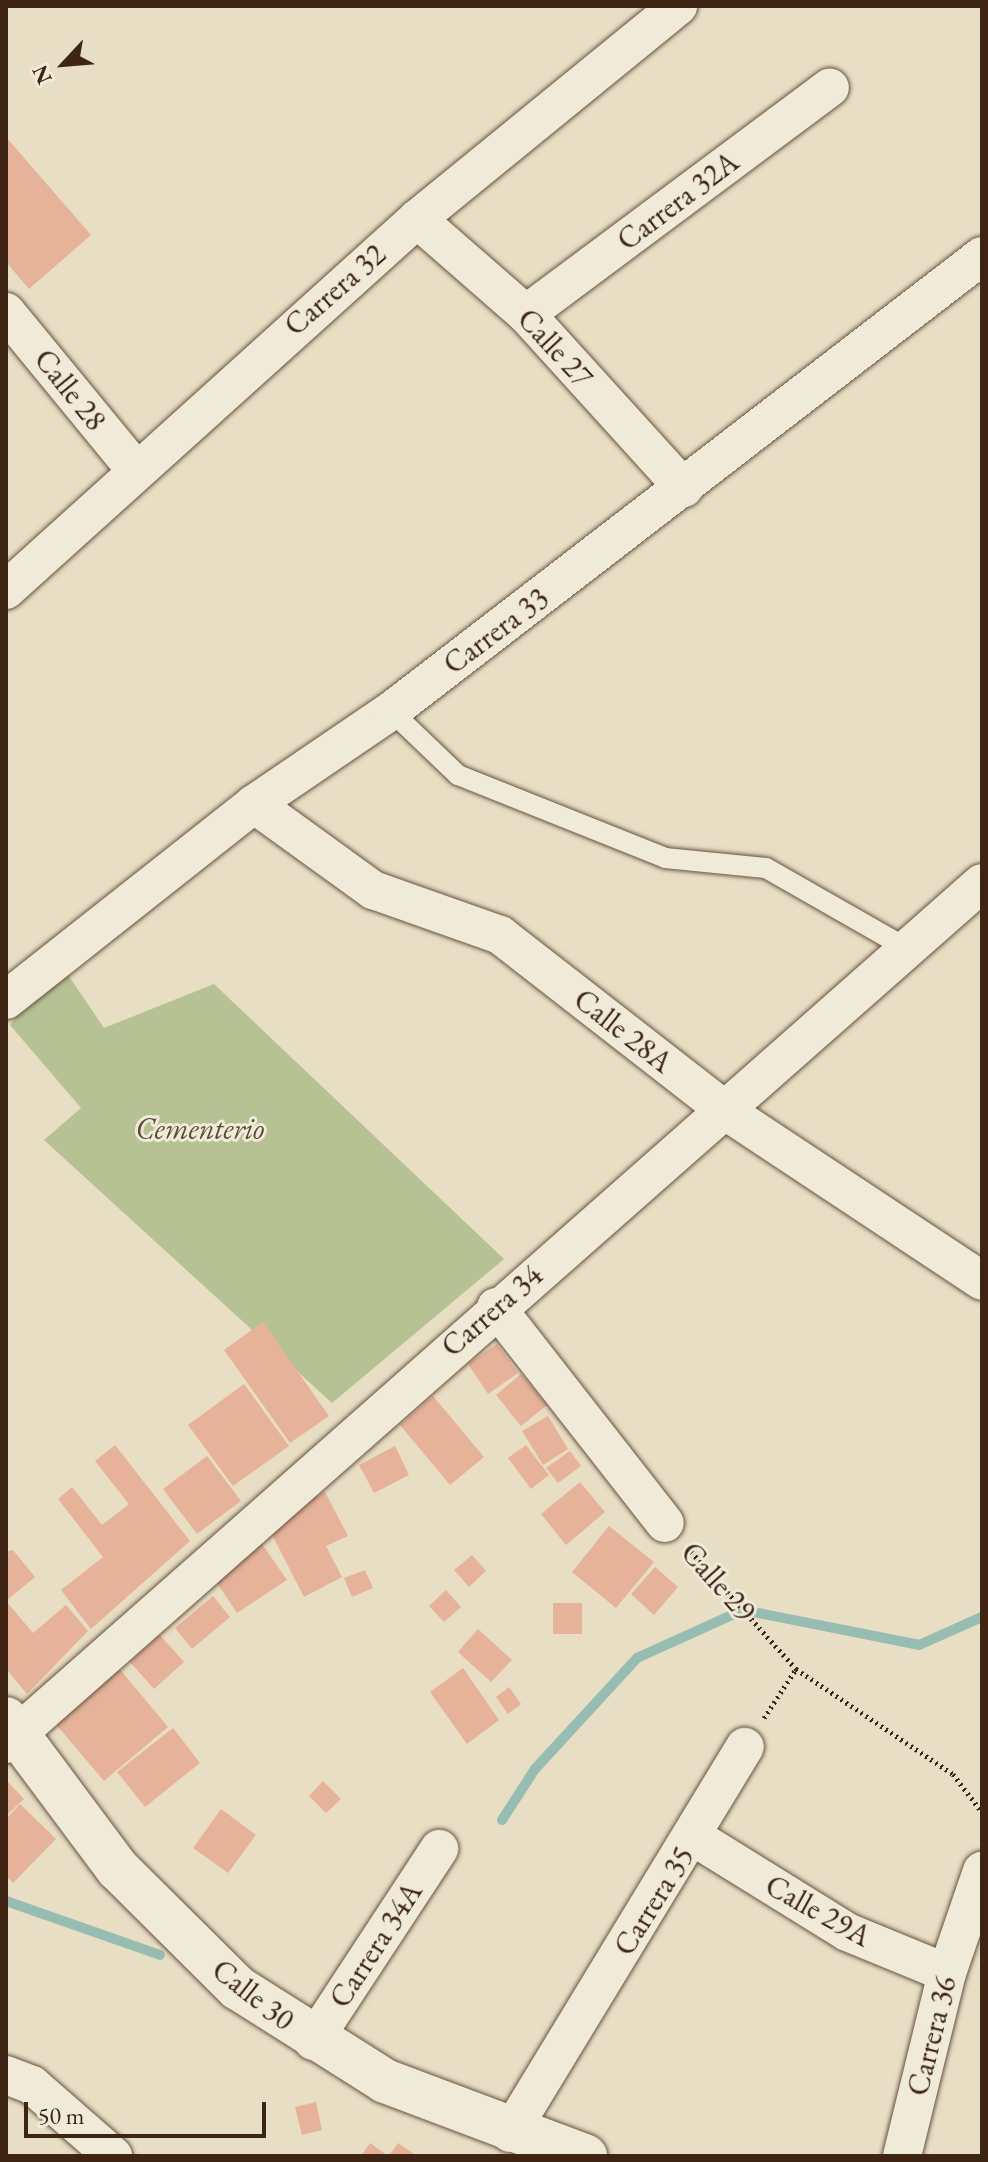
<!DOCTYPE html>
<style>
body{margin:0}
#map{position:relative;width:988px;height:2162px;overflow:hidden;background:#e8dec4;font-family:"EB Garamond",serif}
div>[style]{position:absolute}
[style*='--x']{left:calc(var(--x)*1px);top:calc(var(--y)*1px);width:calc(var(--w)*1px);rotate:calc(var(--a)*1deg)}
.green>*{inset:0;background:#b6c194}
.stream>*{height:10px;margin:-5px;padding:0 5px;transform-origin:5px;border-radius:5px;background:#97bcb2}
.building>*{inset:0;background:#e6b29a}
.path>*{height:5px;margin-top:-2.5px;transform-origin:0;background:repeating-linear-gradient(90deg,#3e2413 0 2px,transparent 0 6px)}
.roads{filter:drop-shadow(0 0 2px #68523f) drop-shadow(0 0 2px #68523f)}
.lane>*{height:20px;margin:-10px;padding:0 10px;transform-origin:10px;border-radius:10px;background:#f0ead9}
.street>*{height:38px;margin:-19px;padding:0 19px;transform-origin:19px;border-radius:19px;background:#f0ead9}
.secondary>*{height:44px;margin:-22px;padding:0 22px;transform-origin:22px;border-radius:22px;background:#f0ead9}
span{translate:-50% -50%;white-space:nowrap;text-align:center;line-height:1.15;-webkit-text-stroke:6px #f0ead9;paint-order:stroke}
.street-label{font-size:30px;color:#3e2413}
.park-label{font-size:30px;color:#5c4b33;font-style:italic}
.frame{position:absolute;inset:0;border:8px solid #3e2413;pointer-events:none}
.north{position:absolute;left:24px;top:24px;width:80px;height:80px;-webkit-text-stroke:6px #f0ead9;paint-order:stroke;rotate:244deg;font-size:22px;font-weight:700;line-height:32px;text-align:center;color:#3e2413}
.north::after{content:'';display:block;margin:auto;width:28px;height:36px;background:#3e2413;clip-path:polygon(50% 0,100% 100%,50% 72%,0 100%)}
.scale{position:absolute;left:24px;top:2102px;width:242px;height:36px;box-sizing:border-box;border:4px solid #3e2413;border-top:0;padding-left:10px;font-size:24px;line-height:28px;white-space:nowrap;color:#3e2413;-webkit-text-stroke:6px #f0ead9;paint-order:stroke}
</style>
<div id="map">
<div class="green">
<div style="clip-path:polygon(58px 960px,104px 1028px,214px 984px,504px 1259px,332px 1403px,44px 1140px,81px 1108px,10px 1025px)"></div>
</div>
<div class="stream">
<div style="--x:502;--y:1820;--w:61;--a:-57.1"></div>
<div style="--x:535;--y:1769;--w:151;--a:-47.4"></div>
<div style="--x:637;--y:1658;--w:116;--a:-24.4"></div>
<div style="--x:743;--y:1610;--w:179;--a:11.2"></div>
<div style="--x:919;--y:1645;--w:69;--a:-24"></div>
<div style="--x:6;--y:1901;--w:163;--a:19.3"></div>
</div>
<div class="building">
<div style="clip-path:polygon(6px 137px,91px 235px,29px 289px,6px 262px)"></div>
<div style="clip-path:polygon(263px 1322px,329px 1416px,290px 1443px,224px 1350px)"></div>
<div style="clip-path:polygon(497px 1344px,518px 1373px,488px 1394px,468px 1364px)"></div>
<div style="clip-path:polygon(521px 1374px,547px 1405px,521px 1426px,496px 1395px)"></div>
<div style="clip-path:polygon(244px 1384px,289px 1446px,233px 1486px,188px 1425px)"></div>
<div style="clip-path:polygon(433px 1396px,484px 1457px,450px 1485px,400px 1425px)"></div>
<div style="clip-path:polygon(548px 1416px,568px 1449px,543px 1465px,522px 1431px)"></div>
<div style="clip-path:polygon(115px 1445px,190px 1541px,91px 1629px,61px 1590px,103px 1557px,58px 1499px,72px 1487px,102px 1525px,129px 1504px,95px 1461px)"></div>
<div style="clip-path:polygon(526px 1445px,549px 1475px,531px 1489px,508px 1458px)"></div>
<div style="clip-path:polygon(395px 1446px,409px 1475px,374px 1493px,359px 1465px)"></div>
<div style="clip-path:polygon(570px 1451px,581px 1466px,558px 1483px,546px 1468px)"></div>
<div style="clip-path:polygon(207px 1456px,241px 1501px,197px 1534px,163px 1489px)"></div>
<div style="clip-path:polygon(580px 1482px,605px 1512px,566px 1545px,541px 1514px)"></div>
<div style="clip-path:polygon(325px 1492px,348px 1536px,326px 1546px,342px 1577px,304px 1597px,266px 1523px)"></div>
<div style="clip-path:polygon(609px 1526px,654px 1562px,616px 1608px,572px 1572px)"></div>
<div style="clip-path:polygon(260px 1541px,287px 1580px,237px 1613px,211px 1574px)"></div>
<div style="clip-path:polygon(13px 1550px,35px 1577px,6px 1601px,33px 1633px,66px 1605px,88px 1631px,27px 1694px,6px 1669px,6px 1552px)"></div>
<div style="clip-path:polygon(472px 1555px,486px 1571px,469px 1587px,454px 1570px)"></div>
<div style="clip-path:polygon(655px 1567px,678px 1587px,654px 1615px,631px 1594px)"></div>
<div style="clip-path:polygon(365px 1570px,373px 1588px,352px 1597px,344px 1578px)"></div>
<div style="clip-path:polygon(446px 1590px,461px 1607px,444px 1622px,429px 1606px)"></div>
<div style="clip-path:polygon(213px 1596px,230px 1617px,192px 1649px,175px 1628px)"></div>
<div style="clip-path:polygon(553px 1603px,582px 1603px,582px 1634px,553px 1634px)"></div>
<div style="clip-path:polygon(478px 1629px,512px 1660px,491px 1682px,458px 1652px)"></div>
<div style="clip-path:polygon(160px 1635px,184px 1662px,154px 1689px,130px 1662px)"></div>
<div style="clip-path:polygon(118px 1667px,168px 1727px,104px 1781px,54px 1722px)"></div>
<div style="clip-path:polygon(463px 1668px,499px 1720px,467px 1744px,430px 1692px)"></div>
<div style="clip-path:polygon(509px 1687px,521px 1704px,508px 1714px,496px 1697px)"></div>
<div style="clip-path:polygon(173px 1728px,200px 1763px,145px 1807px,117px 1772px)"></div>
<div style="clip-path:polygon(6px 1780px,24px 1799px,6px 1816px)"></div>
<div style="clip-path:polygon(323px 1781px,341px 1799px,326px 1813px,309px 1796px)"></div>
<div style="clip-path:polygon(20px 1804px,56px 1839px,13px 1883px,6px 1876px,6px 1819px)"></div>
<div style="clip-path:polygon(221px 1809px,256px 1835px,228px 1873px,193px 1848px)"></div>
<div style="clip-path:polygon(316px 2102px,322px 2130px,302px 2135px,295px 2107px)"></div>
<div style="clip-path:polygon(370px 2143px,388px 2156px,361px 2156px)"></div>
<div style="clip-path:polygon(398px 2143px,417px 2156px,389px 2156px)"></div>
</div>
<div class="path">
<div style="--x:687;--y:1547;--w:164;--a:48.2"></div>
<div style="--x:796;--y:1669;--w:189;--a:33.8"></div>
<div style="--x:953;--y:1774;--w:48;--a:52.7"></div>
<div style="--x:764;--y:1718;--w:59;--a:-56.9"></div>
</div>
<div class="roads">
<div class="lane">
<div style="--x:391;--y:711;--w:93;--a:43.7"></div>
<div style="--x:458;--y:775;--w:223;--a:21.8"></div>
<div style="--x:665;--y:858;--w:101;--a:5.7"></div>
<div style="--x:766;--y:868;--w:163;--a:29.7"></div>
</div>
<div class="street">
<div style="--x:417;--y:219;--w:145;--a:41.1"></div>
<div style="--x:526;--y:314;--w:235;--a:47.8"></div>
<div style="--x:6;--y:312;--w:202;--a:50.6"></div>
<div style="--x:526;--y:314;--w:379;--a:-36.7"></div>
<div style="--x:6;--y:590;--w:554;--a:-42.07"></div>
<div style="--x:417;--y:219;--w:337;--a:-39.2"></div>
<div style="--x:254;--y:804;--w:147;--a:35.9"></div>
<div style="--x:373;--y:890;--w:135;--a:19.5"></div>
<div style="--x:500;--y:935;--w:288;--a:37.9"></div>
<div style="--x:727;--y:1112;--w:306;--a:33.5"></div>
<div style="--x:6;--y:1000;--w:316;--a:-38.3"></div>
<div style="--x:254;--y:804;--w:166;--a:-34.2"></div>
<div style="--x:391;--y:711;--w:746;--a:-37.59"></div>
<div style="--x:496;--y:1307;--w:274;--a:52"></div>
<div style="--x:6;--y:1744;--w:1301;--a:-41.42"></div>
<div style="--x:694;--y:1837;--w:180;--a:31.8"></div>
<div style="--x:847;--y:1932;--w:108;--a:22.3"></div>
<div style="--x:313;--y:2041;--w:230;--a:-56.7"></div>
<div style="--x:6;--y:2075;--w:28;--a:21"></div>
<div style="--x:32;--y:2085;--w:108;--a:41.2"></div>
<div style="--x:510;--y:2133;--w:452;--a:-58.7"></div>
<div style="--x:902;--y:2156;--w:188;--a:-76.2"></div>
<div style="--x:947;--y:1973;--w:108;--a:-71.1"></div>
</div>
<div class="secondary">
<div style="--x:6;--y:1719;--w:187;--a:53.3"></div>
<div style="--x:118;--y:1869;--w:169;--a:44.8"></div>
<div style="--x:238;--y:1988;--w:174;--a:32.3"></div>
<div style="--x:385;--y:2081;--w:214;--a:20.6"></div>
</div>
</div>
<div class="street-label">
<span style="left:678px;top:201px;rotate:-37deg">Carrera 32A</span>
<span style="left:335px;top:290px;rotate:-41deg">Carrera 32</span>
<span style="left:555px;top:348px;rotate:47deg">Calle 27</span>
<span style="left:70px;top:390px;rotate:51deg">Calle 28</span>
<span style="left:496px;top:631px;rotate:-37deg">Carrera 33</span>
<span style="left:623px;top:1031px;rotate:38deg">Calle 28A</span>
<span style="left:492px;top:1311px;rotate:-41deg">Carrera 34</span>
<span style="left:718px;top:1582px;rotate:48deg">Calle 29</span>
<span style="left:654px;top:1901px;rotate:-58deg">Carrera 35</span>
<span style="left:818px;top:1911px;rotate:29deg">Calle 29A</span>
<span style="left:376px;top:1945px;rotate:-57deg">Carrera 34A</span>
<span style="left:253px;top:1995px;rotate:38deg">Calle 30</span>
<span style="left:932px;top:2036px;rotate:-76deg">Carrera 36</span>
</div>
<div class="park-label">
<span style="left:200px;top:1129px">Cementerio</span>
</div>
<div class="frame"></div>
<div class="north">N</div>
<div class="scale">50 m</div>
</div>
